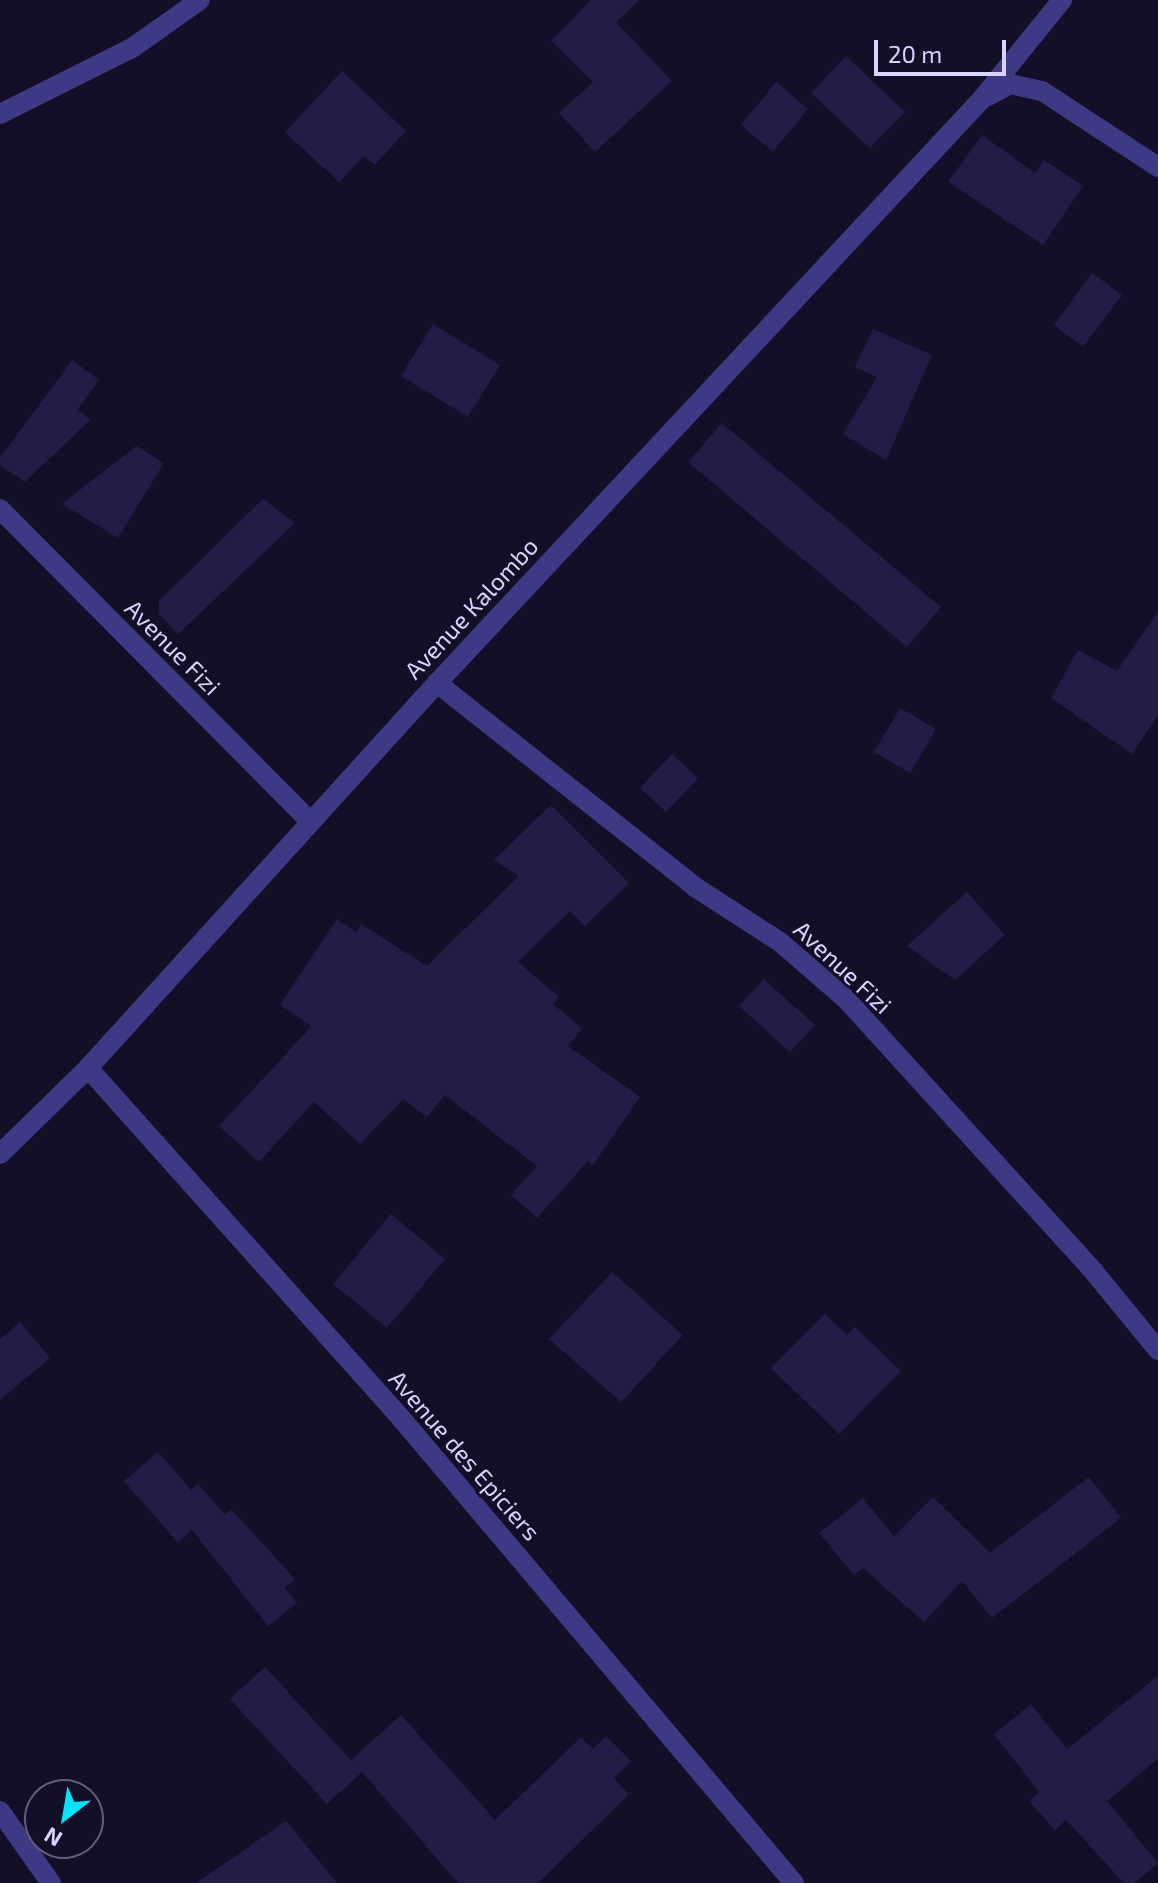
<!DOCTYPE html>
<style>
body{margin:0}
#map{position:relative;width:1158px;height:1883px;overflow:hidden;background:#130f26;font-family:"Exo 2",sans-serif}
div>[style]{position:absolute}
[style*='--x']{left:calc(var(--x)*1px);top:calc(var(--y)*1px);width:calc(var(--w)*1px);rotate:calc(var(--a)*1deg)}
.building>*{inset:0;background:#241b47}
.minor>*{height:20px;margin:-10px;padding:0 10px;transform-origin:10px;border-radius:10px;background:#3d3a85}
.tertiary>*{height:20px;margin:-10px;padding:0 10px;transform-origin:10px;border-radius:10px;background:#3d3a85}
span{translate:-50% -50%;white-space:nowrap;text-align:center;line-height:1.15;-webkit-text-stroke:6px #130f26;paint-order:stroke}
.street-label{font-size:24px;color:#d9d4ff}
.north{position:absolute;left:24px;top:1779px;width:80px;height:80px;box-sizing:border-box;background:#130f26;border:2px solid #625e7d;border-radius:50%;rotate:211deg;font-size:22px;font-weight:700;line-height:32px;text-align:center;color:#d9d4ff}
.north::after{content:'';display:block;margin:auto;width:28px;height:36px;background:#00e5ff;clip-path:polygon(50% 0,100% 100%,50% 72%,0 100%)}
.scale{position:absolute;left:874px;top:40px;width:132px;height:36px;box-sizing:border-box;border:4px solid #d9d4ff;border-top:0;padding-left:10px;font-size:24px;line-height:28px;white-space:nowrap;color:#d9d4ff;-webkit-text-stroke:6px #130f26;paint-order:stroke}
</style>
<div id="map">
<div class="building">
<div style="clip-path:polygon(591px 0,639px 0,616px 22px,672px 81px,595px 152px,559px 113px,593px 82px,551px 41px)"></div>
<div style="clip-path:polygon(846px 56px,905px 112px,870px 148px,811px 93px)"></div>
<div style="clip-path:polygon(342px 71px,406px 131px,375px 165px,364px 156px,339px 182px,285px 132px)"></div>
<div style="clip-path:polygon(776px 82px,808px 109px,773px 152px,741px 125px)"></div>
<div style="clip-path:polygon(982px 135px,1035px 173px,1044px 160px,1083px 186px,1043px 245px,948px 182px)"></div>
<div style="clip-path:polygon(1092px 273px,1122px 295px,1083px 347px,1054px 325px)"></div>
<div style="clip-path:polygon(433px 324px,500px 365px,468px 417px,401px 376px)"></div>
<div style="clip-path:polygon(873px 329px,932px 355px,886px 460px,843px 434px,877px 377px,855px 367px)"></div>
<div style="clip-path:polygon(72px 360px,99px 380px,77px 410px,91px 419px,25px 482px,0 465px,0 458px)"></div>
<div style="clip-path:polygon(722px 423px,941px 607px,907px 647px,688px 462px)"></div>
<div style="clip-path:polygon(136px 446px,164px 463px,118px 538px,62px 504px)"></div>
<div style="clip-path:polygon(263px 499px,295px 523px,178px 634px,159px 614px,159px 601px)"></div>
<div style="clip-path:polygon(1158px 611px,1158px 715px,1132px 754px,1051px 698px,1078px 650px,1117px 671px)"></div>
<div style="clip-path:polygon(900px 708px,936px 729px,910px 773px,874px 752px)"></div>
<div style="clip-path:polygon(672px 754px,698px 778px,666px 812px,640px 788px)"></div>
<div style="clip-path:polygon(551px 805px,629px 883px,585px 926px,570px 911px,518px 962px,559px 997px,553px 1004px,582px 1029px,568px 1046px,640px 1097px,593px 1165px,588px 1161px,537px 1218px,511px 1195px,537px 1166px,445px 1095px,427px 1117px,403px 1099px,360px 1144px,314px 1102px,259px 1162px,219px 1126px,312px 1026px,280px 1005px,337px 919px,356px 932px,361px 924px,427px 966px,519px 876px,494px 860px)"></div>
<div style="clip-path:polygon(967px 892px,1005px 935px,955px 980px,907px 946px)"></div>
<div style="clip-path:polygon(764px 979px,815px 1025px,790px 1052px,739px 1006px)"></div>
<div style="clip-path:polygon(391px 1214px,445px 1259px,387px 1328px,333px 1284px)"></div>
<div style="clip-path:polygon(612px 1272px,683px 1335px,621px 1402px,549px 1339px)"></div>
<div style="clip-path:polygon(825px 1314px,847px 1335px,855px 1327px,901px 1371px,839px 1434px,771px 1368px)"></div>
<div style="clip-path:polygon(20px 1322px,50px 1358px,0 1400px,0 1339px)"></div>
<div style="clip-path:polygon(158px 1452px,191px 1490px,198px 1484px,225px 1515px,231px 1509px,295px 1579px,285px 1588px,297px 1603px,268px 1626px,192px 1530px,178px 1543px,124px 1481px)"></div>
<div style="clip-path:polygon(1089px 1477px,1121px 1518px,992px 1618px,962px 1581px,924px 1622px,863px 1568px,854px 1575px,819px 1533px,863px 1498px,894px 1536px,933px 1497px,990px 1553px)"></div>
<div style="clip-path:polygon(265px 1667px,361px 1771px,351px 1760px,401px 1715px,495px 1820px,581px 1737px,593px 1749px,606px 1736px,631px 1761px,614px 1778px,629px 1794px,538px 1883px,458px 1883px,362px 1772px,327px 1804px,230px 1699px)"></div>
<div style="clip-path:polygon(1158px 1676px,1158px 1759px,1107px 1801px,1158px 1863px,1135px 1883px,1124px 1883px,1066px 1820px,1055px 1830px,1029px 1801px,1039px 1792px,994px 1734px,1031px 1704px,1067px 1749px)"></div>
<div style="clip-path:polygon(286px 1821px,337px 1883px,196px 1883px)"></div>
</div>
<div class="minor">
<div style="--x:988;--y:96;--w:26;--a:-28"></div>
<div style="--x:1011;--y:84;--w:32;--a:13"></div>
<div style="--x:1042;--y:91;--w:139;--a:33.2"></div>
<div style="--x:0;--y:114;--w:148;--a:-26.6"></div>
<div style="--x:132;--y:48;--w:83;--a:-35.2"></div>
<div style="--x:0;--y:509;--w:440;--a:45.2"></div>
<div style="--x:437;--y:683;--w:329;--a:38.3"></div>
<div style="--x:695;--y:887;--w:101;--a:32.9"></div>
<div style="--x:780;--y:942;--w:87;--a:40.8"></div>
<div style="--x:846;--y:999;--w:369;--a:47.7"></div>
<div style="--x:1094;--y:1272;--w:101;--a:50.6"></div>
<div style="--x:88;--y:1068;--w:468;--a:48.2"></div>
<div style="--x:400;--y:1417;--w:610;--a:49.79"></div>
<div style="--x:0;--y:1154;--w:123;--a:-44.3"></div>
<div style="--x:88;--y:1068;--w:520;--a:-47.81"></div>
<div style="--x:437;--y:683;--w:797;--a:-46.98"></div>
<div style="--x:981;--y:100;--w:129;--a:-51"></div>
</div>
<div class="tertiary">
<div style="--x:0;--y:1811;--w:88;--a:54.7"></div>
</div>
<div class="street-label">
<span style="left:471px;top:608px;rotate:-47deg">Avenue Kalombo</span>
<span style="left:173px;top:647px;rotate:45deg">Avenue Fizi</span>
<span style="left:843px;top:967px;rotate:43deg">Avenue Fizi</span>
<span style="left:465px;top:1455px;rotate:49deg">Avenue des Epiciers</span>
</div>
<div class="north">N</div>
<div class="scale">20 m</div>
</div>
